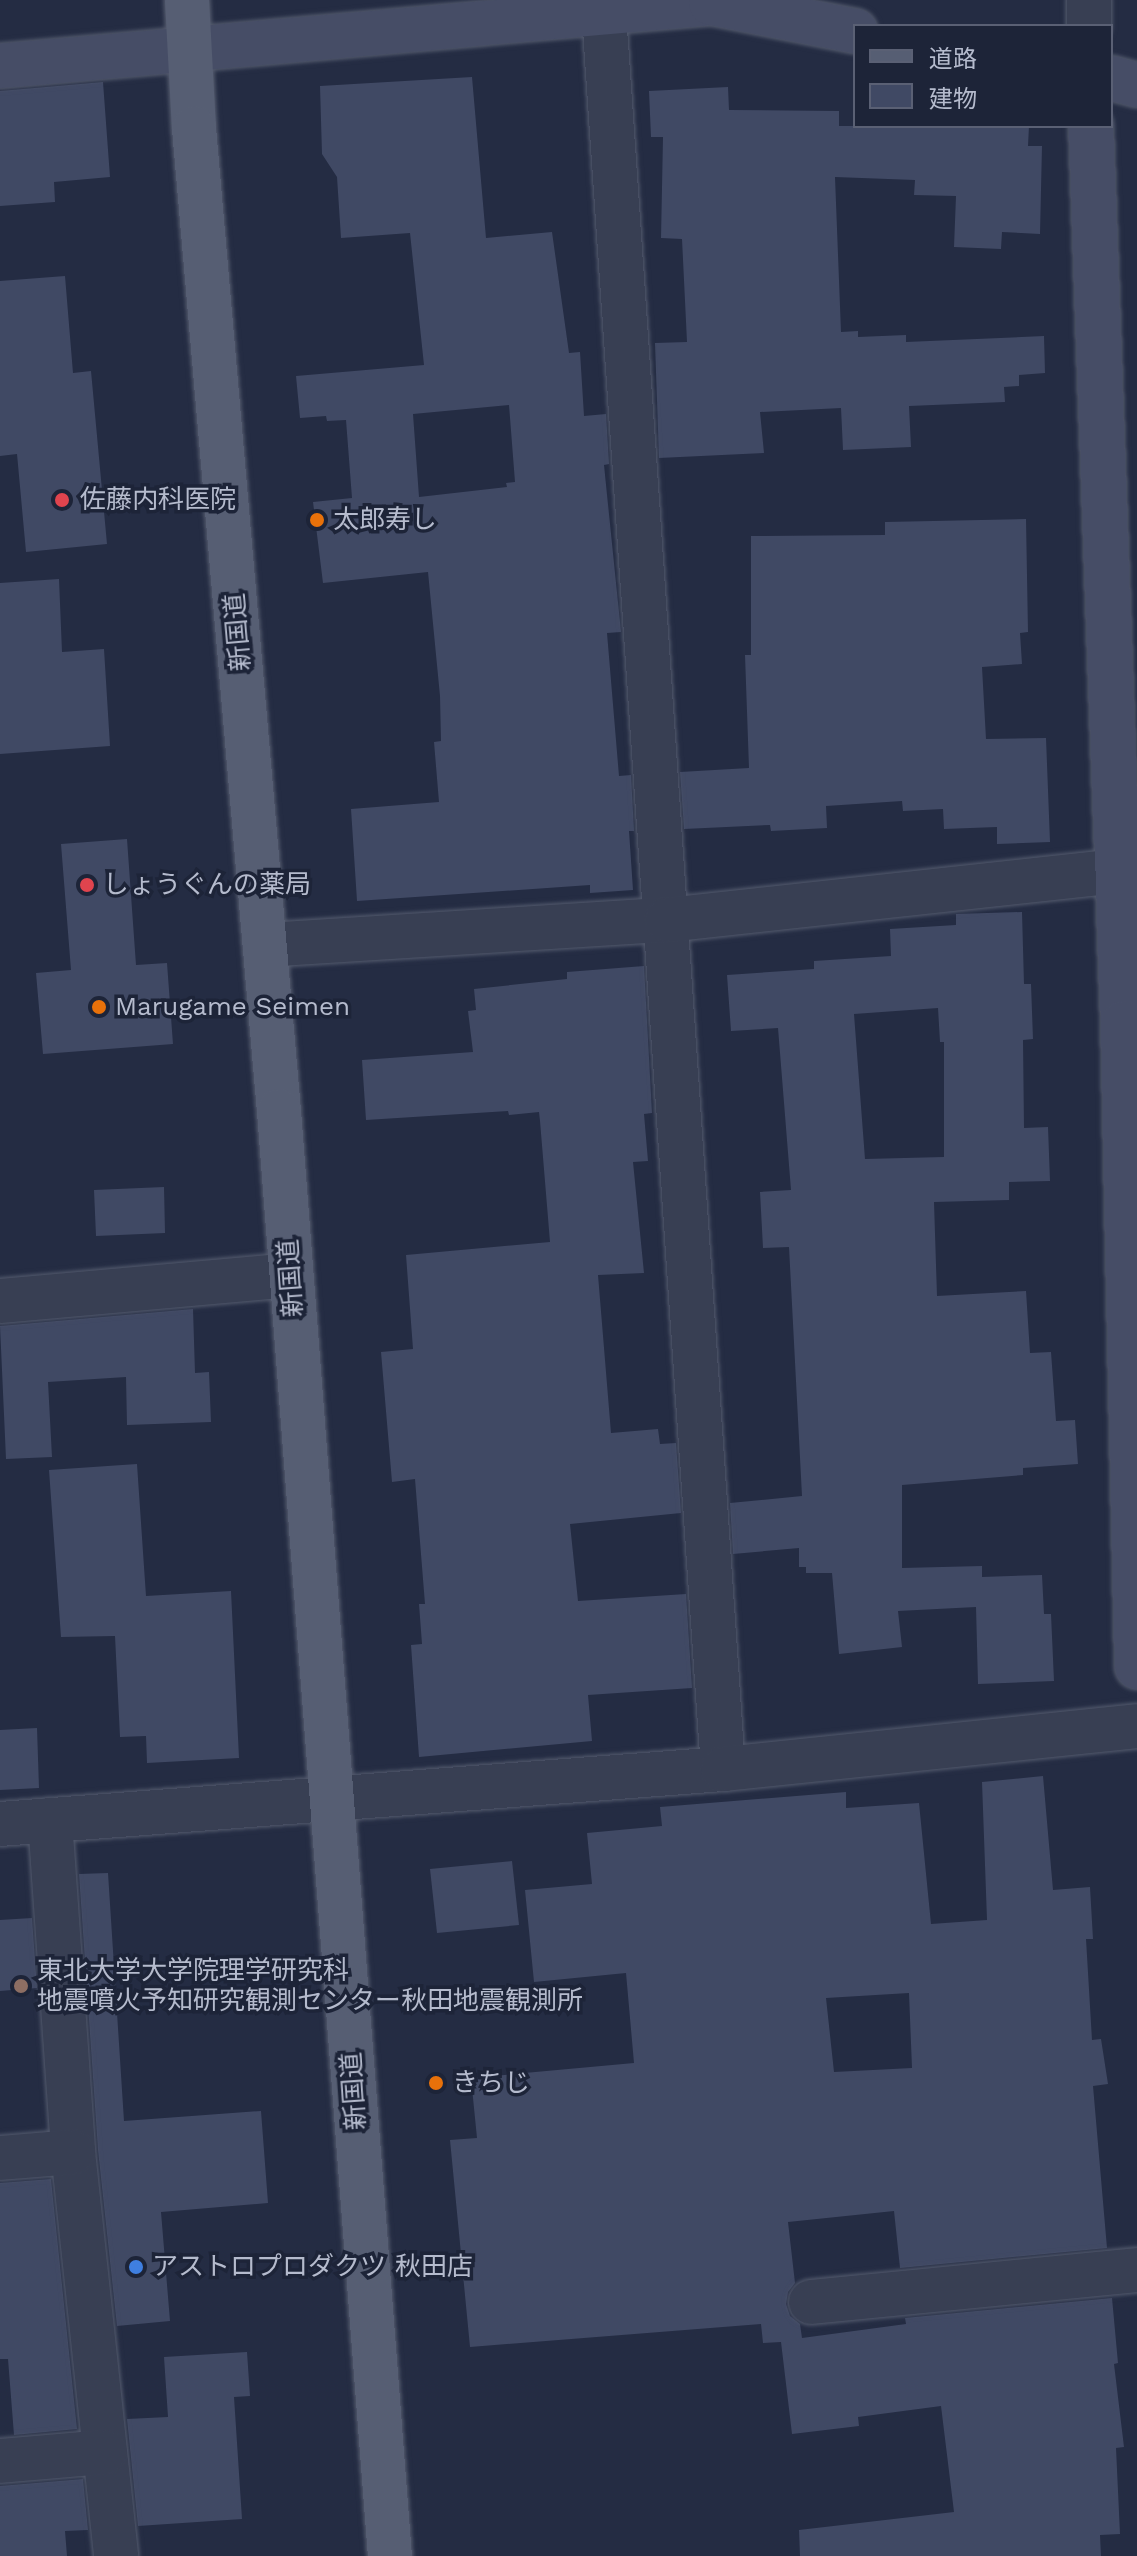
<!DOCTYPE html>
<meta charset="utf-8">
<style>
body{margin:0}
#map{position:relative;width:1137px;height:2556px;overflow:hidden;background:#242c43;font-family:"Work Sans","Noto Sans JP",sans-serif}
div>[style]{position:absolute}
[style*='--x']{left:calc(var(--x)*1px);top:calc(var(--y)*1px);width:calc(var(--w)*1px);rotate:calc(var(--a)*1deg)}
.building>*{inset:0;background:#404964}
.roads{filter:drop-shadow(0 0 2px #535a6d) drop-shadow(0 0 2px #535a6d)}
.street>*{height:44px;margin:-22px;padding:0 22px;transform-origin:22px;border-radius:22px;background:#383f53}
.secondary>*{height:44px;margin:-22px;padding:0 22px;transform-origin:22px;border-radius:22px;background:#464d66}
.primary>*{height:44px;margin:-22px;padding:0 22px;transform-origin:22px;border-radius:22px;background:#565e73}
.dots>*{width:22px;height:22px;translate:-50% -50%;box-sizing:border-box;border:4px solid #1d2438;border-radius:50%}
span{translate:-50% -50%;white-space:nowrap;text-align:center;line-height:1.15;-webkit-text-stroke:7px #1d2438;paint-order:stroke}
.poi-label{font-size:26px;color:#b5bbcd}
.left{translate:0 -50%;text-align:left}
.street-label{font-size:26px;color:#b5bbcd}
.legend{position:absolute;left:853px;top:24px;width:260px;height:104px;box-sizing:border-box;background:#1d2438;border:2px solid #5a6074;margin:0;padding:10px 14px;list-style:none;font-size:24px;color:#b5bbcd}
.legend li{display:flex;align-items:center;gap:16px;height:40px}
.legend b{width:40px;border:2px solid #5a6074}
</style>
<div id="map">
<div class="building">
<div style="clip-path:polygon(evenodd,472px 77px,486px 238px,552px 232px,569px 353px,580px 352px,584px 416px,606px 414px,609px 464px,604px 465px,621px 632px,607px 633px,619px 776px,631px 775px,634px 831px,629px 831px,633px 890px,590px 893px,590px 885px,357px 901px,351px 809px,439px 802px,434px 742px,441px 741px,440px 696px,428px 572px,323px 583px,313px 502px,352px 498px,346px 420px,327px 421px,326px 416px,300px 418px,296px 376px,424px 365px,410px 233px,341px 238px,337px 177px,322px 154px,320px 86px,472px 77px,509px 405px,515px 482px,506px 483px,507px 487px,419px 497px,413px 414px,509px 405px)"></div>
<div style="clip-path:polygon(103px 82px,110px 177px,54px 182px,55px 202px,0 206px,0 91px)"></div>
<div style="clip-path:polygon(728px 87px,729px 110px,839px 111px,839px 126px,1029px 126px,1028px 146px,1042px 146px,1040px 234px,1002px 232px,1001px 249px,954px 247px,956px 196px,914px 195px,915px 180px,835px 177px,841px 332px,858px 331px,858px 337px,906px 335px,906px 342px,1044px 336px,1045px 373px,1019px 375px,1019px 386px,1004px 387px,1005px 402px,909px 406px,911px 447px,843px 450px,841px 408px,760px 412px,764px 453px,659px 458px,655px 343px,687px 342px,682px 239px,661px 238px,663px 137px,651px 137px,649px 91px)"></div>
<div style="clip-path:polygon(65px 276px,73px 373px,91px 371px,107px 544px,26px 552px,17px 454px,0 456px,0 281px)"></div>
<div style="clip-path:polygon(1026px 519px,1028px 632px,1020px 633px,1022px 664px,982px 667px,986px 739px,1046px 738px,1050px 842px,997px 844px,997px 827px,944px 829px,943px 809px,903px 811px,902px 801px,826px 806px,827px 828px,771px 831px,770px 825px,684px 829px,680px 772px,749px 768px,745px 655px,751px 655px,751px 536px,885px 535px,885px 522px)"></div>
<div style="clip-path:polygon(59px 579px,62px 652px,104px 649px,110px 746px,0 754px,0 583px)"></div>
<div style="clip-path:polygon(127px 839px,136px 965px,167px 963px,173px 1044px,43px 1054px,36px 973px,71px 970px,61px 844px)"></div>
<div style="clip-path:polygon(evenodd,1022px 912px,1024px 984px,1031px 984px,1033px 1039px,1023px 1040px,1024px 1128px,1048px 1127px,1050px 1181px,1009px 1182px,1009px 1200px,934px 1202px,937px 1296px,1026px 1291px,1030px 1353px,1051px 1352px,1056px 1421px,1075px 1420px,1078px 1464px,1023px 1468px,1023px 1475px,902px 1485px,902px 1568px,982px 1566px,982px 1577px,1042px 1575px,1044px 1614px,1051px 1614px,1054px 1681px,978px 1684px,976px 1607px,898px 1611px,902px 1647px,839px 1654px,832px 1573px,806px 1573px,806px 1567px,799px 1567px,799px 1548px,733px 1554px,730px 1503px,802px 1496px,789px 1247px,763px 1248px,760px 1192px,791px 1190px,778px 1028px,731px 1031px,727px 975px,814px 969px,814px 961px,891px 956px,890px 929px,956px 925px,956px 914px,1022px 912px,938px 1008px,940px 1042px,944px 1042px,944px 1157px,865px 1159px,854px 1014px,938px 1008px)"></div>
<div style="clip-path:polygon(644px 966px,652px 1113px,644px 1114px,648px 1161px,633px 1162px,644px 1273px,598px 1275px,611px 1433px,658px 1429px,660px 1444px,676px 1443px,681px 1513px,570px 1524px,578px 1601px,686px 1594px,692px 1688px,588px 1695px,592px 1741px,419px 1757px,411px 1645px,422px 1644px,419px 1604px,425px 1604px,415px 1479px,392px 1482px,381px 1352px,413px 1349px,406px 1255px,550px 1242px,540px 1121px,539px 1112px,509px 1115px,508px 1111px,366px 1120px,362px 1060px,473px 1052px,468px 1011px,476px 1010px,474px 989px,567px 979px,567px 972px)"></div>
<div style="clip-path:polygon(164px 1187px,165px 1233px,96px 1236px,94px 1190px)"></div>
<div style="clip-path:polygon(193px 1309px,195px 1373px,209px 1372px,211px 1422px,127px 1425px,126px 1377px,48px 1382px,52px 1457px,6px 1459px,0 1326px)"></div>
<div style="clip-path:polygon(137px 1464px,146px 1596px,231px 1591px,239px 1758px,147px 1763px,146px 1736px,120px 1737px,115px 1636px,61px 1637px,49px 1470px)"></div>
<div style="clip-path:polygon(37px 1728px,39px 1788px,0 1790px,0 1730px)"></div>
<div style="clip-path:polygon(evenodd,1043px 1776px,1053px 1890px,1090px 1887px,1093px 1939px,1086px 1939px,1092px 2040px,1101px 2039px,1108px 2084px,1093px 2086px,1107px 2248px,900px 2268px,894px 2211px,788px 2222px,795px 2283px,788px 2292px,786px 2304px,790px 2316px,800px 2324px,802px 2338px,906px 2324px,905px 2318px,1112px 2298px,1118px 2363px,1114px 2364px,1124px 2447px,1116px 2448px,1120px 2534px,1100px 2535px,1101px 2556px,800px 2556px,799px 2530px,954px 2512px,941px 2406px,858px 2417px,859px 2426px,792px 2434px,781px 2342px,763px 2343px,761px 2324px,470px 2347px,450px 2140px,477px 2138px,471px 2078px,634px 2063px,626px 1973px,534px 1982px,525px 1890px,592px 1884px,587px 1833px,662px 1826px,660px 1807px,846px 1792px,846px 1808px,919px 1803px,931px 1924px,987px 1920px,982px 1782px,1043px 1776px,909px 1993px,912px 2068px,834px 2072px,826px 1998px,909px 1993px)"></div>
<div style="clip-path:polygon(512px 1861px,519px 1925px,437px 1933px,430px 1869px)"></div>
<div style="clip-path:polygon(108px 1873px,124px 2121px,261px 2111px,268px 2203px,161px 2212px,170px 2321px,117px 2326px,98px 2150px,79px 1874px)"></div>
<div style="clip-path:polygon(32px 1918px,37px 1988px,0 1991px,0 1920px)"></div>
<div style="clip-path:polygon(51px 2179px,77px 2429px,14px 2435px,8px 2359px,0 2359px,0 2183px)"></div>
<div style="clip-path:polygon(247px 2352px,250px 2396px,234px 2397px,242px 2519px,138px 2526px,127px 2419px,168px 2417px,164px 2357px)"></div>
<div style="clip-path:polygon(83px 2479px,88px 2530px,65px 2531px,67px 2556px,0 2556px,0 2486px)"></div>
</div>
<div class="roads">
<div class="street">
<div style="--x:1089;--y:0;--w:26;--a:90"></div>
<div style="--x:604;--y:14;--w:1759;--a:86.12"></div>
<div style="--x:265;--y:945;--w:403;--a:-3.6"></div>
<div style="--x:667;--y:920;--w:451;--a:-6.2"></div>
<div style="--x:0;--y:1301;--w:292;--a:-5.1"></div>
<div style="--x:50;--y:1820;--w:333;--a:86"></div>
<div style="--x:73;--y:2152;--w:406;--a:83.9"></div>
<div style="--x:0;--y:1824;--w:725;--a:-4.35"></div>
<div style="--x:723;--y:1769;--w:416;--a:-5.9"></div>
<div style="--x:0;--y:2158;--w:73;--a:-4.7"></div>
<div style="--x:811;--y:2302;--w:328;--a:-5.6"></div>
<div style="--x:0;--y:2461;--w:105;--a:-4.9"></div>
</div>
<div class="secondary">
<div style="--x:0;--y:66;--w:714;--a:-5.06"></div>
<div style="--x:711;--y:3;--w:147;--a:11"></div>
<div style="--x:1111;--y:78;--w:27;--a:15"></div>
<div style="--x:1091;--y:126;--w:898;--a:87.96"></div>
<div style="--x:1123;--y:1023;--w:644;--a:88.75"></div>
</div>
<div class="primary">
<div style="--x:187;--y:0;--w:128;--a:86.9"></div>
<div style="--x:194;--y:128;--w:987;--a:85.06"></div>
<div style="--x:279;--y:1111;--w:1449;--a:85.61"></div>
</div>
</div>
<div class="dots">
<div style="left:62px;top:500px;background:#e0444e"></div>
<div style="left:317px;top:520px;background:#e8710a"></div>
<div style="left:87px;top:885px;background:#e0444e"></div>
<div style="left:99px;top:1007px;background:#e8710a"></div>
<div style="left:21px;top:1986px;background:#8d6e63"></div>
<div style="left:436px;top:2083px;background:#e8710a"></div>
<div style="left:136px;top:2267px;background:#3f7fe0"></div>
</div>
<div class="poi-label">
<span class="left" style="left:80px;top:500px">佐藤内科医院</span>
<span class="left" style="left:333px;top:520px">太郎寿し</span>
<span class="left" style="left:103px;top:885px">しょうぐんの薬局</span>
<span class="left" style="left:115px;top:1007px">Marugame Seimen</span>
<span class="left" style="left:37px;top:1986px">東北大学大学院理学研究科<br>地震噴火予知研究観測センター秋田地震観測所</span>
<span class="left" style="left:452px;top:2083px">きちじ</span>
<span class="left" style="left:152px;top:2267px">アストロプロダクツ 秋田店</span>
</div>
<div class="street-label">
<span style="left:238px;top:632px;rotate:-95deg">新国道</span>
<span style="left:291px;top:1278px;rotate:-94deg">新国道</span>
<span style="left:354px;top:2091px;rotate:-94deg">新国道</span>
</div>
<ul class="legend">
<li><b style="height:10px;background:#565e73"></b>道路</li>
<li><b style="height:22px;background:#404964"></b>建物</li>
</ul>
</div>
